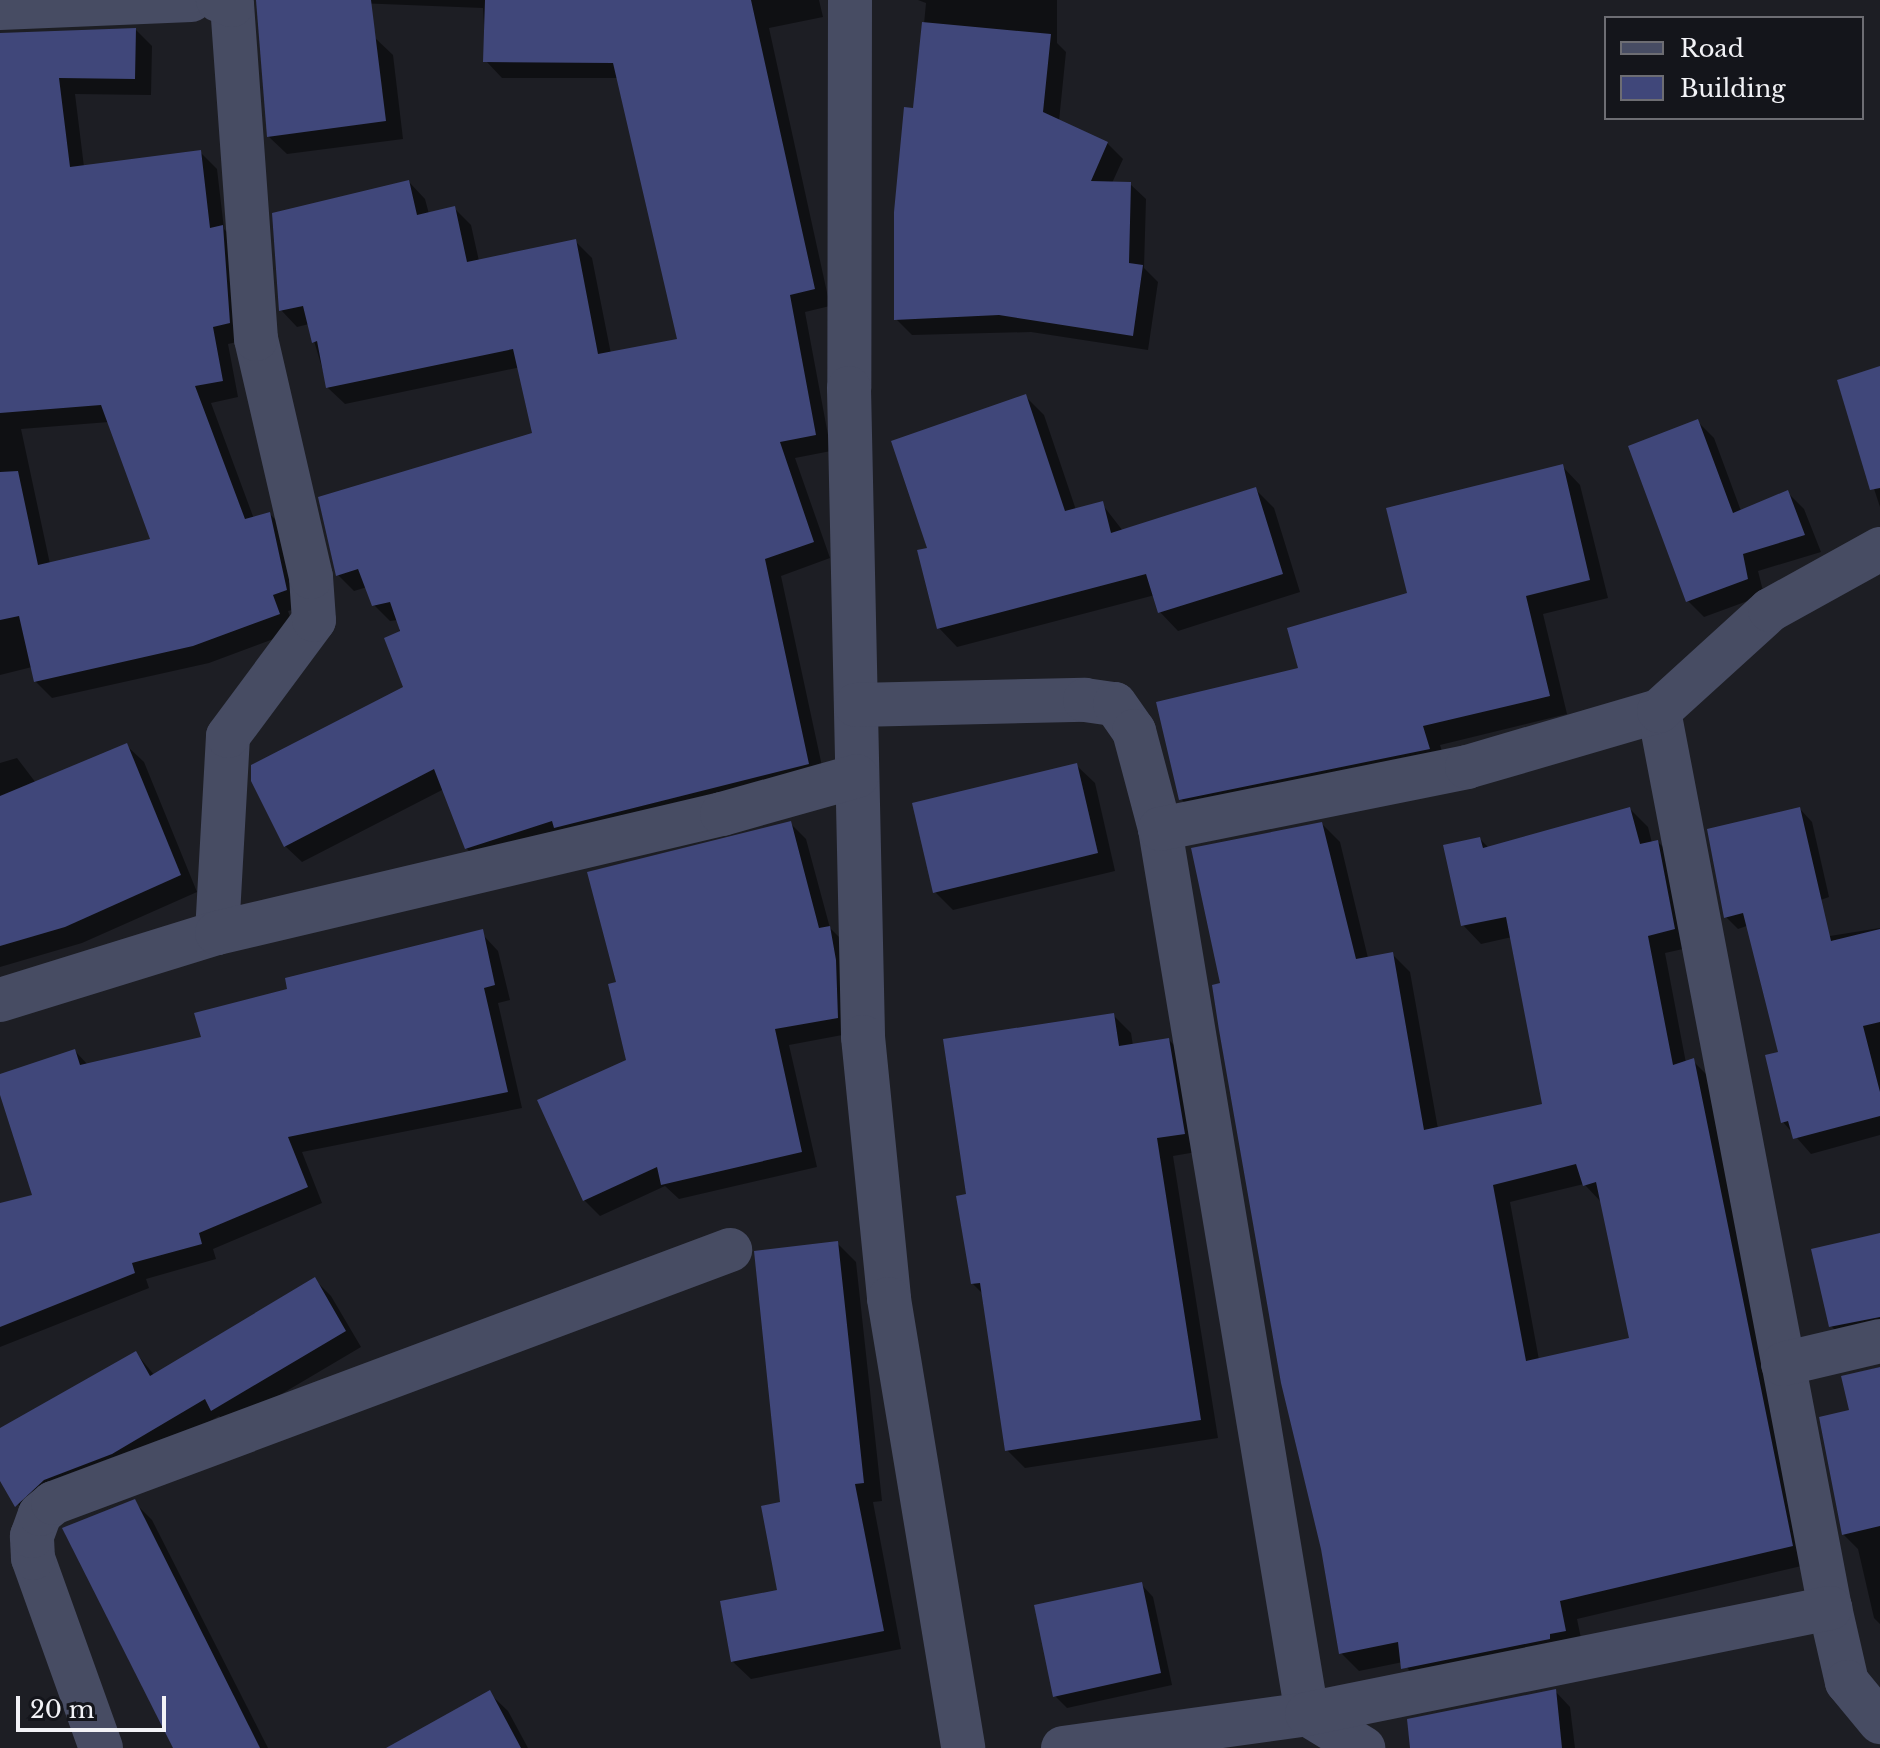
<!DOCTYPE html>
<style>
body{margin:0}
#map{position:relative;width:1880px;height:1748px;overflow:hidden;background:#1d1e24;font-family:"Libre Baskerville",serif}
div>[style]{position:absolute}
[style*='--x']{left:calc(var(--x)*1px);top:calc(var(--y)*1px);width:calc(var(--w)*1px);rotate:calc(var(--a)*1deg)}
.shadow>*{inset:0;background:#0007}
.building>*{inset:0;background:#40477a}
.minor>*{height:44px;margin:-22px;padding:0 22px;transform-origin:22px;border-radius:22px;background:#474c63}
span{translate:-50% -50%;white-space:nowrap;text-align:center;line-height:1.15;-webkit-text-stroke:7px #14151b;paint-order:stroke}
.legend{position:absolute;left:1604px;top:16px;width:260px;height:104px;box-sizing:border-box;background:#14151b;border:2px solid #6d6d73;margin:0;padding:10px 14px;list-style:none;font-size:24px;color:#f2f2f6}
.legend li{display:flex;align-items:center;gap:16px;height:40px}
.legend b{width:40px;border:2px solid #6d6d73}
.scale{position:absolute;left:16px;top:1696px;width:150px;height:36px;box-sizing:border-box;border:4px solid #f2f2f6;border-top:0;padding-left:10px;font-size:24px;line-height:28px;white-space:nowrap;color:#f2f2f6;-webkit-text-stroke:6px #14151b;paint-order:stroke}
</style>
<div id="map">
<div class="shadow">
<div style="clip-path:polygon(281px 0,819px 0,823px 17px,769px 28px,830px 306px,805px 312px,831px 451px,795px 458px,830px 558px,781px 576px,825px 780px,483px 864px,466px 848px,444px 789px,302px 862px,285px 846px,406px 688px,398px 620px,390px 621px,374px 605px,367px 587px,354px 591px,338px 575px,534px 435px,521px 367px,345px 404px,328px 388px,309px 324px,297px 327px,281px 310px,409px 182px,425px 199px,429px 214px,454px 208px,471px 225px,479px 261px,575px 241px,592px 258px,611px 354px,679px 340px,619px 78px,502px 78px,486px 61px,483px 8px)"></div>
<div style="clip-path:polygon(918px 0,1057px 0,1057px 43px,1066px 52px,1059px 121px,1107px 143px,1123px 159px,1112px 183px,1130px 184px,1146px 199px,1144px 268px,1158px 282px,1148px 350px,1031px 332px,912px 335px,896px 319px,926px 3px)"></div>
<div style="clip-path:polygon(evenodd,135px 29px,152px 46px,151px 95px,75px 94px,84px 167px,200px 152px,217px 169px,224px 229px,239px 244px,246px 340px,228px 344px,238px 397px,211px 403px,254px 519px,270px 514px,286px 531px,303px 607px,288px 611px,295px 631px,209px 663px,52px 698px,35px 681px,32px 667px,0 675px,0 34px,135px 29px,109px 422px,153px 540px,50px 564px,21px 429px,109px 422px)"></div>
<div style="clip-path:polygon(374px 37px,393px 55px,403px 139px,287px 154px,268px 136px)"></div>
<div style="clip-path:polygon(1880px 369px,1880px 507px,1839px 382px)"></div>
<div style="clip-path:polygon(1025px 396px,1044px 415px,1076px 510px,1102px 504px,1123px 531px,1255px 489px,1274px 508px,1300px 592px,1178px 631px,1160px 612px,1155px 595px,957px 647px,939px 628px,929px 549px)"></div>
<div style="clip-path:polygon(1697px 421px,1714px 438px,1741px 511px,1787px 492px,1804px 509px,1821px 552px,1758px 571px,1764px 595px,1704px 617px,1688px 601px)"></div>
<div style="clip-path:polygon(1562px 466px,1580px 485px,1608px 598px,1543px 614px,1567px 714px,1440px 745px,1447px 767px,1199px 817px,1181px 799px,1300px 669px,1409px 594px)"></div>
<div style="clip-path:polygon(127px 746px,144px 762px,197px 892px,82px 943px,0 967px,0 763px,17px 758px,36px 783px)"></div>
<div style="clip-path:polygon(1076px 765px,1095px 783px,1115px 871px,953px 910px,935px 892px)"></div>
<div style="clip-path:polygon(evenodd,1630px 809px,1648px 827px,1652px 843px,1658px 842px,1676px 860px,1692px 947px,1665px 953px,1686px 1063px,1693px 1061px,1711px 1079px,1810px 1564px,1577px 1619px,1583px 1648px,1421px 1686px,1403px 1662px,1359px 1671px,1341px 1653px,1222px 985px,1322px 824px,1340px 842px,1368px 958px,1392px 954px,1410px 972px,1438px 1129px,1544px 1106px,1512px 937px,1481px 944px,1463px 925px,1480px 839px,1489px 848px,1630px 809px,1584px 1184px,1602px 1203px,1631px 1340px,1539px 1360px,1510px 1202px,1584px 1184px)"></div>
<div style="clip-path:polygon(1800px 809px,1812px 822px,1829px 897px,1738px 929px,1726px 917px)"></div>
<div style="clip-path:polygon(790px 823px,806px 839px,830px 928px,846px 944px,853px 1033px,789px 1045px,817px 1167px,679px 1199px,665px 1186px,600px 1216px,584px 1200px,628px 1062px,618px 984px)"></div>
<div style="clip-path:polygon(1880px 928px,1880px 1135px,1811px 1154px,1783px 1122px,1780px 1053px,1754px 948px)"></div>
<div style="clip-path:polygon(483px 935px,498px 951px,510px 1000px,498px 1003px,522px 1108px,302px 1152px,322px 1203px,213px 1249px,216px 1259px,146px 1279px,149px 1288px,0 1347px,0 1205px,35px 1196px,0 1076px,75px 1051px,88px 1065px,203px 1039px)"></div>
<div style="clip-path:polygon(1113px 1015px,1131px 1033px,1133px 1046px,1169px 1040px,1187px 1058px,1202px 1151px,1173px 1156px,1218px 1438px,1025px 1468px,1007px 1450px,983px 1294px,972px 1283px,968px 1196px)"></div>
<div style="clip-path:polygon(1880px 1235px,1880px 1336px,1847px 1342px,1831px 1326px)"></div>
<div style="clip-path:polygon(837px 1243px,856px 1262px,882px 1501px,873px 1502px,901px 1649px,751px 1679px,732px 1661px,779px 1591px,783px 1504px)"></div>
<div style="clip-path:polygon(315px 1280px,331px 1296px,361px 1347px,229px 1425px,219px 1416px,34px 1520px,18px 1504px,0 1475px,0 1430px,136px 1353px,155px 1376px)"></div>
<div style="clip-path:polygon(1880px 1367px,1880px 1624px,1874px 1618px,1858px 1549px,1843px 1534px,1851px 1411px,1843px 1377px)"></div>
<div style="clip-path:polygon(134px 1502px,152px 1520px,268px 1748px,175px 1748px)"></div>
<div style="clip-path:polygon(1141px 1584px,1153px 1597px,1172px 1685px,1067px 1708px,1055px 1696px)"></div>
<div style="clip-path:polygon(1555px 1691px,1570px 1707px,1575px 1748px,1412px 1748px)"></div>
<div style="clip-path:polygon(489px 1693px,508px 1711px,528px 1748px,390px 1748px)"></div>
</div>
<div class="building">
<div style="clip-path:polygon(256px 0,371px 0,386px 121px,267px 137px)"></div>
<div style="clip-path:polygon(485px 0,751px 0,815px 289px,790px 295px,816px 435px,780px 442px,814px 542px,765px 559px,809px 764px,554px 828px,552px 821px,465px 849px,434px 769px,284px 847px,251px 781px,251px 765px,403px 687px,384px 638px,400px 631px,390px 602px,372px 606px,358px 569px,336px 576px,318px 497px,532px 433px,513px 349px,326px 388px,317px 341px,312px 343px,303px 306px,279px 311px,272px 213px,409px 180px,417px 215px,455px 206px,467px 262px,576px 239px,598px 354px,677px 339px,613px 63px,483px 62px)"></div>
<div style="clip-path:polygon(922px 22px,1051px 34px,1043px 112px,1108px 142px,1091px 181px,1131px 182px,1129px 263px,1143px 265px,1133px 336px,999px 315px,894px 320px,894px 212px,904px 107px,913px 108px)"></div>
<div style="clip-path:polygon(136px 28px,135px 79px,59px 78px,70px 167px,201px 150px,210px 228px,223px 225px,230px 323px,213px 327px,223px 381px,195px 386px,245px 519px,270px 512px,287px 590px,273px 595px,280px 614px,193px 646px,34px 682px,19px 616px,0 620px,0 472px,18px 471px,38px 565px,150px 539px,101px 405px,0 413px,0 33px)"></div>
<div style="clip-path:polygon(1880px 366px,1880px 488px,1870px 490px,1837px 380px)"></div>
<div style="clip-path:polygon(1026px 394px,1065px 511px,1103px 501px,1111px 533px,1256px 487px,1283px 574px,1158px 613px,1146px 574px,937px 629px,917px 550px,927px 548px,891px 441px)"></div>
<div style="clip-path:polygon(1698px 419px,1733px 513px,1788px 490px,1805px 535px,1743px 554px,1748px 579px,1686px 602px,1628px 446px)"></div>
<div style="clip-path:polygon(1563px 464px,1590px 580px,1526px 596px,1550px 696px,1423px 726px,1430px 749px,1179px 800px,1156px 702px,1298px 668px,1287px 628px,1407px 593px,1386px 508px)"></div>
<div style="clip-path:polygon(127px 743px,181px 875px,65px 927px,0 946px,0 796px)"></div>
<div style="clip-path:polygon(1077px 763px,1098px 853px,933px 893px,912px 803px)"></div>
<div style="clip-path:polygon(evenodd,1630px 807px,1640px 844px,1658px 840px,1675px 929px,1648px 936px,1673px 1065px,1694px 1058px,1793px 1546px,1560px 1601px,1566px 1631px,1550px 1634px,1550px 1639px,1401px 1669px,1398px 1642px,1339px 1654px,1321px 1549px,1281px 1383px,1219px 1030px,1212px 985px,1220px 983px,1191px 848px,1322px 822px,1356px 959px,1393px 952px,1424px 1130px,1542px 1104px,1506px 917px,1461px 926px,1443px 845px,1480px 837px,1483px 848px,1630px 807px,1576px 1164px,1583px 1186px,1596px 1182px,1629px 1338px,1526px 1361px,1493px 1185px,1576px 1164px)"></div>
<div style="clip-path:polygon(1800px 807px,1831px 941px,1880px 929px,1880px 1022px,1863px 1026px,1880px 1092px,1880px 1116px,1793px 1139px,1788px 1121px,1781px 1123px,1765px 1055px,1778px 1052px,1743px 913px,1724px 918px,1707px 829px)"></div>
<div style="clip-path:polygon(791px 821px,819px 928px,830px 926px,836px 960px,838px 1018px,775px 1029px,802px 1152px,661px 1185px,657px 1167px,583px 1201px,537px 1100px,626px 1060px,608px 984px,616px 982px,587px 872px)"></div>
<div style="clip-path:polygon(483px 929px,495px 985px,484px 988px,508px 1092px,288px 1137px,308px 1187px,199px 1233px,202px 1244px,132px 1263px,135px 1273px,0 1327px,0 1203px,32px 1195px,0 1095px,0 1074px,75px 1049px,80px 1065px,201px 1037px,194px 1013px,287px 989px,285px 978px)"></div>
<div style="clip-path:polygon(1114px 1013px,1119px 1046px,1169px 1038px,1185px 1134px,1157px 1138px,1201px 1420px,1005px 1451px,980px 1283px,971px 1284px,956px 1196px,966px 1194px,943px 1039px)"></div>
<div style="clip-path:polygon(1880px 1233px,1880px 1317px,1829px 1327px,1811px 1249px)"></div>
<div style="clip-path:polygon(838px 1241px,864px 1483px,855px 1484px,884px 1631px,731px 1662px,720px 1601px,777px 1590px,761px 1506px,780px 1502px,754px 1251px)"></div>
<div style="clip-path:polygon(315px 1277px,346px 1331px,211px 1411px,205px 1399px,112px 1454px,44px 1480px,15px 1507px,0 1481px,0 1428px,136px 1351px,150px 1376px)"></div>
<div style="clip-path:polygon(1880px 1367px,1880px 1526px,1842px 1535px,1819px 1417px,1849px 1410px,1841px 1376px)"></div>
<div style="clip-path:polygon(135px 1499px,260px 1748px,173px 1748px,62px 1528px)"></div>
<div style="clip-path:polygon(1142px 1582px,1161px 1673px,1053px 1697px,1034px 1605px)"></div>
<div style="clip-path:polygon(1556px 1689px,1562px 1748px,1410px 1748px,1407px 1719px)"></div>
<div style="clip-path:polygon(490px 1690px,521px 1748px,386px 1748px)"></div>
</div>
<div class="minor">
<div style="--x:850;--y:0;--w:388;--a:90.1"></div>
<div style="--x:849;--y:388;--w:649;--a:88.76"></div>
<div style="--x:863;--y:1037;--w:263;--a:84.3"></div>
<div style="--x:889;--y:1299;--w:455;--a:80.6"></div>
<div style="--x:0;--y:8;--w:191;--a:-2.4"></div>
<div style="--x:856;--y:705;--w:229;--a:-1.3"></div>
<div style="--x:1085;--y:700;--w:30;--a:8"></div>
<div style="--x:1115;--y:704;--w:33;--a:55"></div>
<div style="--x:1134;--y:731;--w:101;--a:75.1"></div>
<div style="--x:1160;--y:829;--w:897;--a:80.57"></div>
<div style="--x:1307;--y:1714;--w:66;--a:31.3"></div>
<div style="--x:1659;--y:711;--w:913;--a:79.21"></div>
<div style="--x:1830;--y:1608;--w:76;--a:77.1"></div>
<div style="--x:1847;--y:1682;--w:52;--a:50.5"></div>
<div style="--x:1160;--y:829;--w:313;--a:-11.4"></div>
<div style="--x:1467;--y:767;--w:200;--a:-16.3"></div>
<div style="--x:1659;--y:711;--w:150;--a:-42.3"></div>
<div style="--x:1770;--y:610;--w:126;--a:-29"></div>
<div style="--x:217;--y:933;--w:197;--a:-86.8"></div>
<div style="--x:228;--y:736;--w:144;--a:-53.4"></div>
<div style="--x:314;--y:620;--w:43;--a:-94"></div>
<div style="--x:311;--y:577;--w:244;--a:-103"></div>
<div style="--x:256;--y:339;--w:335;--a:-94.1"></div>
<div style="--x:232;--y:5;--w:15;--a:-160"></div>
<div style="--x:0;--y:1000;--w:227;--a:-17.2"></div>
<div style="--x:217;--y:933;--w:519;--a:-13.26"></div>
<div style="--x:722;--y:814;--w:140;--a:-15.7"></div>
<div style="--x:1783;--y:1364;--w:100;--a:-13.3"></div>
<div style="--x:101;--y:1748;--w:202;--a:-109.7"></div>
<div style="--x:33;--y:1558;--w:22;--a:-93"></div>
<div style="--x:32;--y:1536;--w:23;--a:-70"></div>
<div style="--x:40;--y:1514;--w:17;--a:-40"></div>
<div style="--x:53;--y:1503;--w:723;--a:-20.49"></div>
<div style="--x:1063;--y:1748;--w:246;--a:-7.9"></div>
<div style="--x:1307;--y:1714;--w:534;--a:-11.46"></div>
</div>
<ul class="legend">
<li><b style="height:10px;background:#474c63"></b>Road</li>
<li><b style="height:22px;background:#40477a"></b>Building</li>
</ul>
<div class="scale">20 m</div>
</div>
